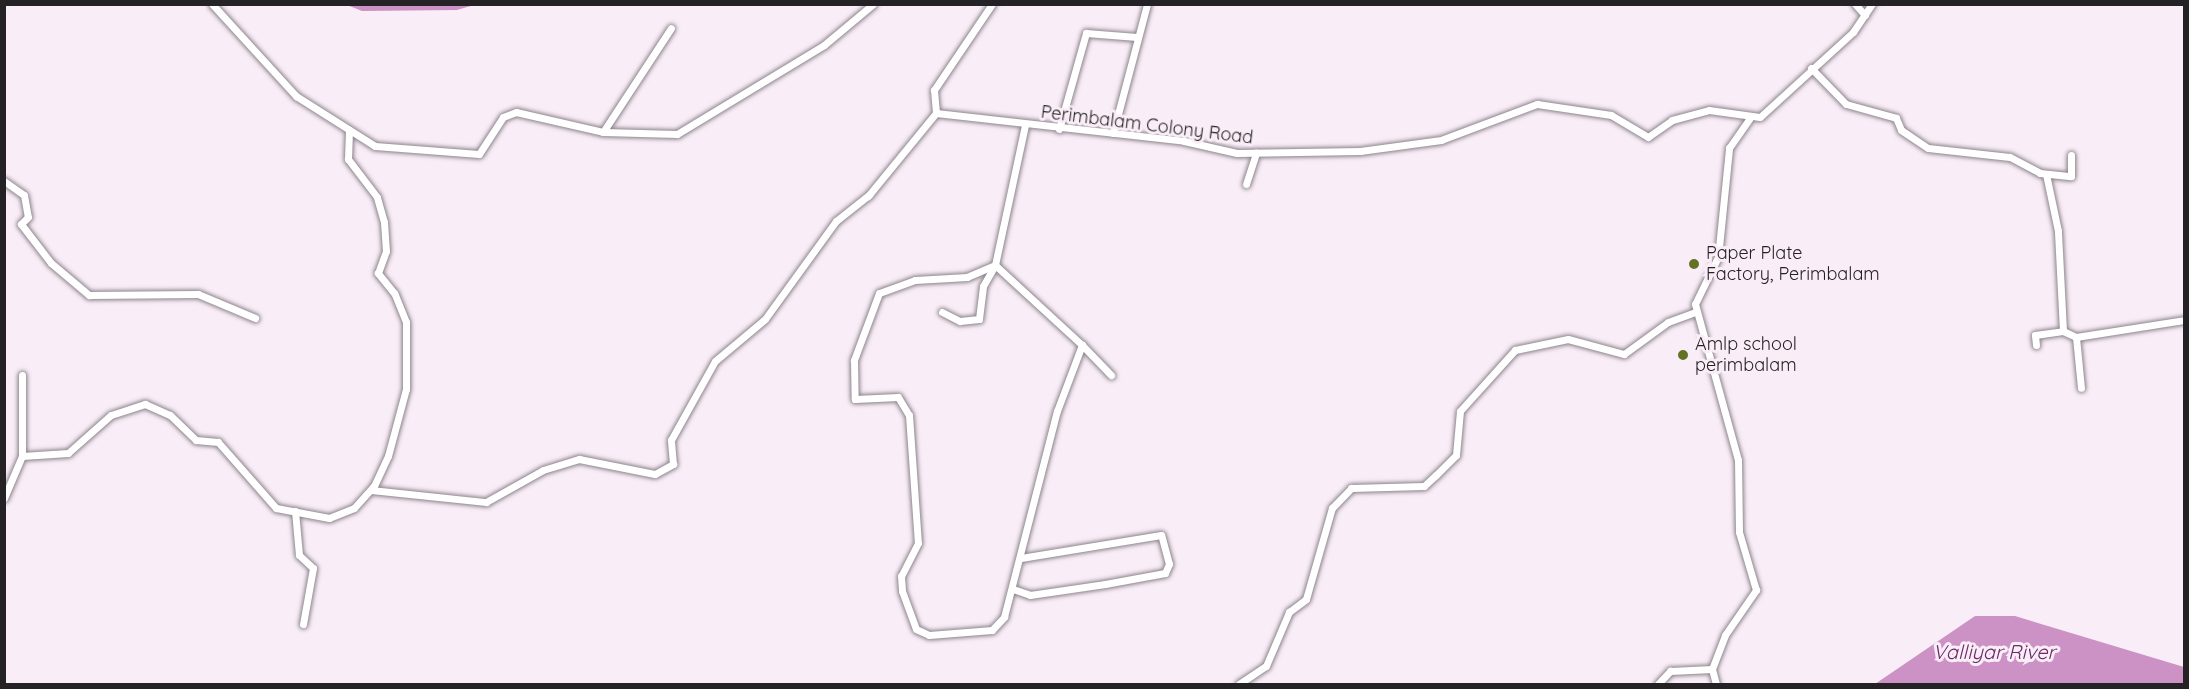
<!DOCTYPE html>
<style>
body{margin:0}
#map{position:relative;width:2189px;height:689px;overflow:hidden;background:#f9eef7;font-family:Quicksand,sans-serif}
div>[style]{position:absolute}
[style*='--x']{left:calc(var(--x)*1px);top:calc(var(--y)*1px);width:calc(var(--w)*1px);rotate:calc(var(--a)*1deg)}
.water>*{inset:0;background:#cd92c5}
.roads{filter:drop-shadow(0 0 2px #8d848c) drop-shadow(0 0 2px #8d848c)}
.street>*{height:7px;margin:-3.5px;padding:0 3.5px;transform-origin:3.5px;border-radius:3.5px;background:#fff}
.dots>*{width:16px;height:16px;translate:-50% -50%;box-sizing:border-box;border:3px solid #f9eef7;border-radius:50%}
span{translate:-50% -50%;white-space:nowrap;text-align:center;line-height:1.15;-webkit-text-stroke:6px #f9eef7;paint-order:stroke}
.street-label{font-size:18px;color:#252225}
.poi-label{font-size:18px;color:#252225}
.left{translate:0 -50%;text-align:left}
.water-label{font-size:20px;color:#6d2867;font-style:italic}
.frame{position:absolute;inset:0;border:6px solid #252225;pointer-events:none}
</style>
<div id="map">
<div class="water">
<div style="clip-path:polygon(347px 5px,474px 5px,457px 10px,362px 11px)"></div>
<div style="clip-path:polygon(1975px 616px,2015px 616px,2184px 667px,2184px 684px,1875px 684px)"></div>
</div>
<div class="roads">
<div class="street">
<div style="--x:212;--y:4;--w:125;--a:47.6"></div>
<div style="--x:296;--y:96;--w:93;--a:32.3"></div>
<div style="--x:375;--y:146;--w:104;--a:4.4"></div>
<div style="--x:479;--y:154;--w:44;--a:-57"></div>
<div style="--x:503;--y:117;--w:14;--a:-21"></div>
<div style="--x:516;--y:112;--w:89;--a:12.9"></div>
<div style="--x:603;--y:132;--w:74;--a:1.5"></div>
<div style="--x:677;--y:134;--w:172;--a:-31.2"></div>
<div style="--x:824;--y:45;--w:64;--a:-39.9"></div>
<div style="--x:992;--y:4;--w:104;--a:124"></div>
<div style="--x:934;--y:90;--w:23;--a:85"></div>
<div style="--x:936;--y:113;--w:250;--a:6.4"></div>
<div style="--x:1184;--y:141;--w:54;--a:12.8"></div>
<div style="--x:1237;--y:153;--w:123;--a:-0.9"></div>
<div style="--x:1360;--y:151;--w:82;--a:-7.7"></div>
<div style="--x:1441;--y:140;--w:103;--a:-20.6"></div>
<div style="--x:1537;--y:104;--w:75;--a:8.5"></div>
<div style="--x:1611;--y:115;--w:43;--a:30.7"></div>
<div style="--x:1648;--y:137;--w:29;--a:-35"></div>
<div style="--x:1672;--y:120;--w:38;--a:-15"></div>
<div style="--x:1709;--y:110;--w:51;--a:7.8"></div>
<div style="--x:1760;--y:117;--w:126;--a:-42.4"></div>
<div style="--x:1853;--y:32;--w:34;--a:-56"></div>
<div style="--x:1855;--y:4;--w:15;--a:48"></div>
<div style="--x:1811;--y:68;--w:50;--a:45.8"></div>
<div style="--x:1846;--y:104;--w:52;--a:15.6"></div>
<div style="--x:1896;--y:118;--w:13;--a:67"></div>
<div style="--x:1901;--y:130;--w:32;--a:34"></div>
<div style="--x:1928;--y:148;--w:82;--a:6.3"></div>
<div style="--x:2010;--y:157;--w:34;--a:28"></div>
<div style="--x:2040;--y:173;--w:31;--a:6"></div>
<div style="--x:2071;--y:176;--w:21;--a:-90"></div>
<div style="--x:1059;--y:129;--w:100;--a:-74.3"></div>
<div style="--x:1086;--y:33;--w:51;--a:4.5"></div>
<div style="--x:603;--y:132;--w:124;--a:-56.8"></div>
<div style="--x:1113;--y:133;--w:133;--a:-75.2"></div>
<div style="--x:4;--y:181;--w:24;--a:35"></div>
<div style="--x:24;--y:195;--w:22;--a:80"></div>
<div style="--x:28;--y:217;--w:10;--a:135"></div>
<div style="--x:21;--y:224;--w:49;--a:52.4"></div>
<div style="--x:51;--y:263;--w:50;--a:40.1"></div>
<div style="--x:89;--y:295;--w:109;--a:-0.5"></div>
<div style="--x:198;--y:294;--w:62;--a:22.8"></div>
<div style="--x:1246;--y:184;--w:33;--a:-72"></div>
<div style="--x:868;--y:196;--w:107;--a:-50.7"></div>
<div style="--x:995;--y:265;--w:30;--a:157"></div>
<div style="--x:967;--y:277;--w:52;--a:176.7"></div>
<div style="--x:915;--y:280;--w:38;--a:160"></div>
<div style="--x:879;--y:293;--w:72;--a:110.5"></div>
<div style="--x:854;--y:360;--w:39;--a:89"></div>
<div style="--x:855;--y:399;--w:43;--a:-2.7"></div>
<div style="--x:898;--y:397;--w:21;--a:59"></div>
<div style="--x:909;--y:415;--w:128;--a:86"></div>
<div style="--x:918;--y:543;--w:37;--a:117"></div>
<div style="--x:901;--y:576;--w:15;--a:86"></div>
<div style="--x:902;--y:591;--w:40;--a:69.8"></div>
<div style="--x:916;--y:629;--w:14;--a:25"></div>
<div style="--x:929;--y:635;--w:63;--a:-4.5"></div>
<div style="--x:992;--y:630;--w:18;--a:-47"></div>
<div style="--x:1004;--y:617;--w:213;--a:-75.6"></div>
<div style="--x:1057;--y:411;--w:71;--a:-69.3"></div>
<div style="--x:1082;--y:345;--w:118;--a:-137.4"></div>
<div style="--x:995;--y:265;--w:143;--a:-77.9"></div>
<div style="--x:942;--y:312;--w:20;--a:27"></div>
<div style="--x:960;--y:321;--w:19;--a:-6"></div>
<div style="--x:979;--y:319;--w:33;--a:-83"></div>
<div style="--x:983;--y:286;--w:24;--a:-60"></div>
<div style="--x:2063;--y:331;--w:14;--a:25"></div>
<div style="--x:2076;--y:337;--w:51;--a:84.4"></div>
<div style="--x:2076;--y:337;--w:109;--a:-8.9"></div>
<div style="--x:1082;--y:345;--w:42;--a:46"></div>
<div style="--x:2036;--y:345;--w:10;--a:-96"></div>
<div style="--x:2035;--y:335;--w:28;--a:-8"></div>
<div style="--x:2063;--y:331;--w:100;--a:-92.9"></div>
<div style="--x:2058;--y:231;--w:58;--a:-101.9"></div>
<div style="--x:22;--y:456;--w:46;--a:-3.7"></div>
<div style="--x:68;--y:453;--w:57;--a:-41.5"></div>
<div style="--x:111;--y:415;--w:36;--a:-18"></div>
<div style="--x:145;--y:404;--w:27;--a:24"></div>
<div style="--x:170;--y:415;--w:36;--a:44"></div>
<div style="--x:196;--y:440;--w:22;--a:5"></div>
<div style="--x:218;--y:442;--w:88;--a:48.7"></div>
<div style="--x:276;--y:508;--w:54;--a:10.7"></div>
<div style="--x:329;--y:518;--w:27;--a:-22"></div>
<div style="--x:354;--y:508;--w:30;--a:-48"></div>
<div style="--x:374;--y:486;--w:33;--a:-65"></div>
<div style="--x:388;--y:456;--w:69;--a:-75"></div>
<div style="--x:406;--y:389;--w:67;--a:-90"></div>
<div style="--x:406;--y:322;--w:31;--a:-112"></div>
<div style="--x:394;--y:293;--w:26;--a:-129"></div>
<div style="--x:378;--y:273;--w:23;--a:-70"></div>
<div style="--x:386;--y:251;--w:29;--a:-94"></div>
<div style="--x:384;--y:222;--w:26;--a:-106"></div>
<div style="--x:377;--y:197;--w:48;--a:-127.3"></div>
<div style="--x:348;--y:159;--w:29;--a:-88"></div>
<div style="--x:371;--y:490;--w:116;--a:6"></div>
<div style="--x:486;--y:502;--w:65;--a:-29.3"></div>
<div style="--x:543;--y:470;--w:38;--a:-17"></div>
<div style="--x:579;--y:459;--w:77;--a:11.2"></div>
<div style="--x:655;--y:474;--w:21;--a:-29"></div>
<div style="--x:673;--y:464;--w:24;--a:-95"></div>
<div style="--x:671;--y:440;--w:90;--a:-60.9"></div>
<div style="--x:715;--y:361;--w:65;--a:-40"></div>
<div style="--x:765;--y:319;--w:121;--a:-54.1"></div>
<div style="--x:836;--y:221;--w:43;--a:-38.5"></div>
<div style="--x:4;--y:498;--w:46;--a:-66.8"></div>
<div style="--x:22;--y:456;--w:81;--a:-90"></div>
<div style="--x:295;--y:511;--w:44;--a:84.8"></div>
<div style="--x:299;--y:555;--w:19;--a:43"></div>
<div style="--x:313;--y:568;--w:57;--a:100.1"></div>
<div style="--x:1013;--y:589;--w:18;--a:19"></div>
<div style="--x:1030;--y:595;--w:76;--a:-8.3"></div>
<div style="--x:1105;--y:584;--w:61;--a:-10.4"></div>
<div style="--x:1165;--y:573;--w:10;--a:-66"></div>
<div style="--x:1169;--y:564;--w:30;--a:-105"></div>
<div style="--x:1161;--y:535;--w:142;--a:170.7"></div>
<div style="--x:1239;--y:684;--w:32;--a:-34"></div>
<div style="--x:1266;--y:666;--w:59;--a:-66.9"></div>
<div style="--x:1289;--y:612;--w:21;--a:-37"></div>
<div style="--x:1306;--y:599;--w:95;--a:-74.1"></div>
<div style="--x:1332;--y:508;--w:28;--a:-46"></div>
<div style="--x:1351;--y:488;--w:73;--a:-1.6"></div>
<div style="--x:1424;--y:486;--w:16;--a:-43"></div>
<div style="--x:1436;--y:475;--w:28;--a:-45"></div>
<div style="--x:1456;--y:455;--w:44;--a:-84.8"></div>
<div style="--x:1460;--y:411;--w:82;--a:-48"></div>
<div style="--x:1515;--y:350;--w:54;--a:-11.7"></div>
<div style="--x:1568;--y:339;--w:58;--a:15"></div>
<div style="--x:1624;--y:354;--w:54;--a:-36"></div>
<div style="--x:1668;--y:322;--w:29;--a:-20"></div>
<div style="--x:1658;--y:684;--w:18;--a:-47"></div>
<div style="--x:1670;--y:671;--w:42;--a:-2.7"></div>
<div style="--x:1716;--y:684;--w:16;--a:-105"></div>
<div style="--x:1712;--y:669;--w:36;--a:-69"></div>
<div style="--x:1725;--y:635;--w:55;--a:-55.4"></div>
<div style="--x:1756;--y:590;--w:60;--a:-106.3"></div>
<div style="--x:1739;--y:532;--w:72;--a:-90.8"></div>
<div style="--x:1738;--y:460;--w:162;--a:-105.4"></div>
<div style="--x:1695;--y:304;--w:52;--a:-63.9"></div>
<div style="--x:1718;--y:257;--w:110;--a:-84.2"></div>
<div style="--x:1729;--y:148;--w:35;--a:-55"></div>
</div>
</div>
<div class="dots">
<div style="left:1694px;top:264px;background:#627422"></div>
<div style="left:1683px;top:355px;background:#627422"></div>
</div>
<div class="street-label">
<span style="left:1147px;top:125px;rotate:7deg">Perimbalam Colony Road</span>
</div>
<div class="poi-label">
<span class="left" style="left:1706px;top:264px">Paper Plate<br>Factory, Perimbalam</span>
<span class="left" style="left:1695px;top:355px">Amlp school<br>perimbalam</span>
</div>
<div class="water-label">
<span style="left:1994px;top:651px">Valliyar River</span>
</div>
<div class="frame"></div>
</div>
